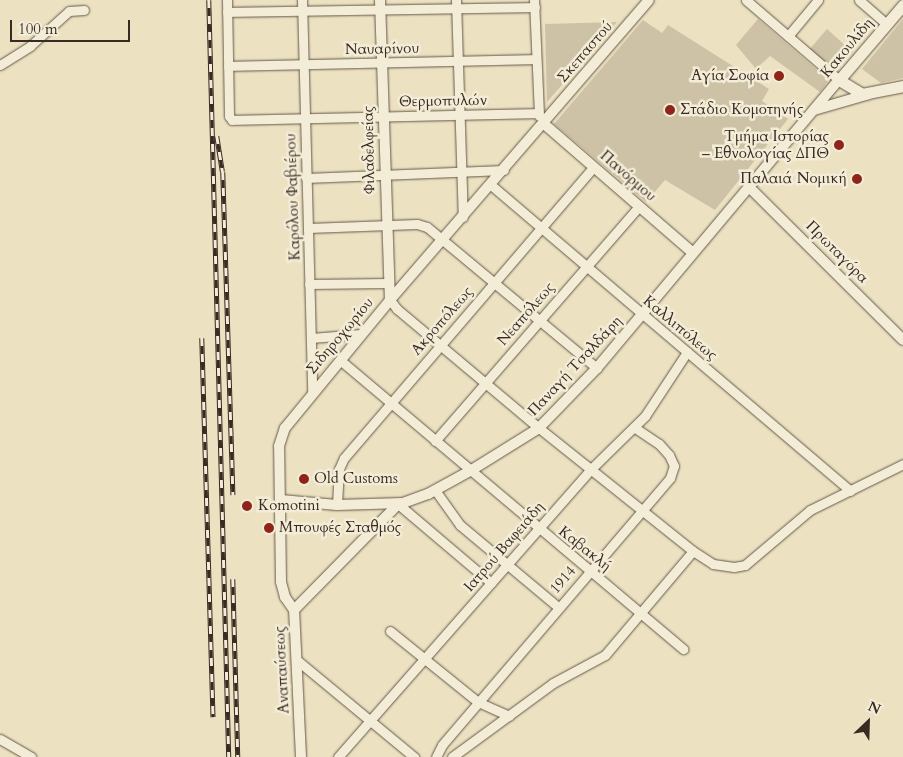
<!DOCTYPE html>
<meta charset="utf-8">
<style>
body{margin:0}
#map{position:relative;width:903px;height:757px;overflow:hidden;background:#ece1c1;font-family:Cardo,serif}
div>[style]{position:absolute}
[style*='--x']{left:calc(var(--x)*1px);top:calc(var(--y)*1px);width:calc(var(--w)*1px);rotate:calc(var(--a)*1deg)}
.green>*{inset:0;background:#cec2a6}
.roads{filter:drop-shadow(0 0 1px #66584a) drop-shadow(0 0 1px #66584a)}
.minor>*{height:9px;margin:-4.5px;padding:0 4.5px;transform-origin:4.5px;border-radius:4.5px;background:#f3ecd7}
.tertiary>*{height:10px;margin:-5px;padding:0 5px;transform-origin:5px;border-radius:5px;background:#f3ecd7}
.secondary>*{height:11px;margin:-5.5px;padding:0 5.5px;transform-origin:5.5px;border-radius:5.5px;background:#f3ecd7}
.rail>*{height:4.5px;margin-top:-2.25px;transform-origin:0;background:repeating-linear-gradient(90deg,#f3ecd7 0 8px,#3a2a23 0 16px);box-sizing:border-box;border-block:1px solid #3a2a23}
.dots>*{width:14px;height:14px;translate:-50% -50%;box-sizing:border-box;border:2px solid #f3ecd7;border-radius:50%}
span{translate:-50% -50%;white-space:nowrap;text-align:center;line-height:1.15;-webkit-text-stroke:5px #f3ecd7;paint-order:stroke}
.street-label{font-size:15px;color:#3a2a23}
.poi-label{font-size:15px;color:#3a2a23}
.right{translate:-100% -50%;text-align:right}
.left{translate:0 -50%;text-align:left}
.north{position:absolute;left:843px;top:697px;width:50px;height:50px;-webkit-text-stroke:4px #f3ecd7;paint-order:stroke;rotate:24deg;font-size:14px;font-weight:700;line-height:20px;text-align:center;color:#3a2a23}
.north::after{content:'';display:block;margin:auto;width:18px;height:22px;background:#3a2a23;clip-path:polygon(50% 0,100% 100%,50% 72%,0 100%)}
.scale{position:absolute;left:10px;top:20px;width:120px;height:22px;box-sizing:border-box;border:2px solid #3a2a23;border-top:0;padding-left:6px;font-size:15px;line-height:18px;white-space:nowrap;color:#3a2a23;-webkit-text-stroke:4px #f3ecd7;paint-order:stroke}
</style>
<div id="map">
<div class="green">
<div style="clip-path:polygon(758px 19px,829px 80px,820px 92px,770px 56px,756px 69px,736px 45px)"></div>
<div style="clip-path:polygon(903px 19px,903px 78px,881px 83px,862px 69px)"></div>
<div style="clip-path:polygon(643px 20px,662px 33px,668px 25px,769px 89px,762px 101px,788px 119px,715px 210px,665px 180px,646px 202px,554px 124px)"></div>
<div style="clip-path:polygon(617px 22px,547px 102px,545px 24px)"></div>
<div style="clip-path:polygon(827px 29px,849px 49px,832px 69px,809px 50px)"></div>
</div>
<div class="roads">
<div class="minor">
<div style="--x:227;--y:0;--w:116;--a:89"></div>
<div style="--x:229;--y:116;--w:5;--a:53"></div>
<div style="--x:232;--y:120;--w:305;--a:-1.3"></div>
<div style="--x:302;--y:0;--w:393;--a:88.5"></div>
<div style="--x:456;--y:0;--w:217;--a:88.2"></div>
<div style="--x:534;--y:0;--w:116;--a:87.5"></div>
<div style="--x:746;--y:0;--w:123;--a:40.7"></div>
<div style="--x:859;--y:0;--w:37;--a:41"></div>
<div style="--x:227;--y:12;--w:308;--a:-0.9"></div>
<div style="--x:788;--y:36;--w:47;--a:-50.2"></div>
<div style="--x:0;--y:65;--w:36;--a:-32"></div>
<div style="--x:30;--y:46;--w:52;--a:-41.9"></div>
<div style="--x:69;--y:11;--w:15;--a:-4"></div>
<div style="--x:228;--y:66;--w:307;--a:-1.3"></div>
<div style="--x:306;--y:178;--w:198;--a:-2.3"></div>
<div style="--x:491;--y:185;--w:472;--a:40.4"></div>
<div style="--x:308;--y:228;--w:109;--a:-2.1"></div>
<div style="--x:417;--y:224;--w:10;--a:17"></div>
<div style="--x:427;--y:227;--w:221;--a:39.7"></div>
<div style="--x:309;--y:284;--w:79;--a:-0.7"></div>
<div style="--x:390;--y:300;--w:11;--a:52"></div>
<div style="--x:397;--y:309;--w:185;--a:40"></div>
<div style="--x:539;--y:428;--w:197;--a:38.6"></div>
<div style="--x:693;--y:551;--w:24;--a:33"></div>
<div style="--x:713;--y:564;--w:21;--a:8"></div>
<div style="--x:734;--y:567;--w:11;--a:-10"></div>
<div style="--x:745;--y:565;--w:85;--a:-40.2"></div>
<div style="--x:810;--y:510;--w:104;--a:-26.3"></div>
<div style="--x:311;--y:338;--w:50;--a:-4.6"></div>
<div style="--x:340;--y:360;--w:449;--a:40.1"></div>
<div style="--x:435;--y:441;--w:311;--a:-49"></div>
<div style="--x:435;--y:490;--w:43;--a:54.5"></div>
<div style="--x:460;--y:525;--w:128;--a:39.9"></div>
<div style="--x:398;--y:504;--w:122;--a:40.3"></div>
<div style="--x:337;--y:505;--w:36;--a:-87"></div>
<div style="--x:339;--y:469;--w:12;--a:-66"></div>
<div style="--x:344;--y:458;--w:383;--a:-49.4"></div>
<div style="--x:390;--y:631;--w:113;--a:38.9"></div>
<div style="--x:478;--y:702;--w:34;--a:24"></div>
<div style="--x:298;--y:661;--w:151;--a:39.6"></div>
<div style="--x:0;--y:739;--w:36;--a:30"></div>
<div style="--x:338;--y:757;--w:383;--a:-48.7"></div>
<div style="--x:591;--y:469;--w:76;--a:-44.5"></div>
<div style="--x:645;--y:416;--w:77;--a:-56.7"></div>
<div style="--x:436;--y:757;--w:13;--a:-63"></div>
<div style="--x:442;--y:745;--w:351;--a:-49.5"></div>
<div style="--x:670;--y:478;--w:13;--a:-72"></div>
<div style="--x:674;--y:466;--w:12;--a:-114"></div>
<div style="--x:669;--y:455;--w:15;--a:-132"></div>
<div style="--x:659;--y:444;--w:30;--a:-146"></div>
<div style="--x:452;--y:757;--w:125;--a:-36.2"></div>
<div style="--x:553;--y:683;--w:59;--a:-28.3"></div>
<div style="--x:605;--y:655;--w:136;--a:-49.8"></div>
</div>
<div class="tertiary">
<div style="--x:380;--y:0;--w:300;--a:88.1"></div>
<div style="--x:814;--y:110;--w:57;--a:-16.2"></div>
<div style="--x:543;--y:123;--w:198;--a:40.9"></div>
<div style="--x:749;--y:187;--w:217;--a:44.8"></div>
<div style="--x:281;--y:500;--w:56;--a:5.1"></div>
<div style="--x:337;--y:505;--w:66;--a:-1.7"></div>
<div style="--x:403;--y:503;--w:27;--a:-20"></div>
<div style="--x:428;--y:494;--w:48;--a:-28.7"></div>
<div style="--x:470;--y:471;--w:81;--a:-31.9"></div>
<div style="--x:539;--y:428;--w:83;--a:-46"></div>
<div style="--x:597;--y:368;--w:376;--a:-50"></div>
<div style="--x:294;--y:610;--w:16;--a:-125"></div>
<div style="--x:285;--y:597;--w:16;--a:-105"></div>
<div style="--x:281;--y:582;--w:136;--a:-90.8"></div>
<div style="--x:279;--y:446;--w:19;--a:-72"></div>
<div style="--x:285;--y:428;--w:166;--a:-50.6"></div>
<div style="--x:390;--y:300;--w:396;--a:-49.2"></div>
<div style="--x:301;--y:757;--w:147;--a:-92.7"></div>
<div style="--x:294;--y:610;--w:148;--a:-45.5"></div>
</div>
<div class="secondary">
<div style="--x:903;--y:5;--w:99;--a:130.5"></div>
<div style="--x:839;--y:80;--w:27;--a:31"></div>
<div style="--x:862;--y:94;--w:42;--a:-11"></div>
</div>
</div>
<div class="rail">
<div style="--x:209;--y:0;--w:757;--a:88.49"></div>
<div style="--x:217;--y:136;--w:36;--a:81"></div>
<div style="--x:223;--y:172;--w:323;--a:88.2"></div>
<div style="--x:202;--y:338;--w:379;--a:88.3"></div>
<div style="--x:233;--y:579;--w:178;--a:88.4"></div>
</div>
<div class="dots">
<div style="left:779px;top:76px;background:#8f2418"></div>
<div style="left:670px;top:110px;background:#8f2418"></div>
<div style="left:839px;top:145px;background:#8f2418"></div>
<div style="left:857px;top:179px;background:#8f2418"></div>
<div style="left:304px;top:479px;background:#8f2418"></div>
<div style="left:247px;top:506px;background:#8f2418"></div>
<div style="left:269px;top:528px;background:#8f2418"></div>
</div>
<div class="street-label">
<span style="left:847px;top:48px;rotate:-50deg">Κακουλίδη</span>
<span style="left:382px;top:49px;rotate:-1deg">Ναυαρίνου</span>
<span style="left:585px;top:52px;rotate:-49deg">Σκεπαστού</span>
<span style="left:443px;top:101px;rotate:-1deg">Θερμοπυλών</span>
<span style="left:369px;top:150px;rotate:-91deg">Φιλαδελφείας</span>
<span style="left:628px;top:176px;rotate:41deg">Πανόρμου</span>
<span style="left:293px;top:197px;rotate:-92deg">Καρόλου Φαβιέρου</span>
<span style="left:837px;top:252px;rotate:45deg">Πρωταγόρα</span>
<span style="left:526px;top:314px;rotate:-49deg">Νεαπόλεως</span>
<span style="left:442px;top:321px;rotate:-49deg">Ακροπόλεως</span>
<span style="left:680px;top:328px;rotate:40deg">Καλλιπόλεως</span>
<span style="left:340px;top:336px;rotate:-50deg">Σιδηροχωρίου</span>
<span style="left:575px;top:366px;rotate:-47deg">Παναγή Τσαλδάρη</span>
<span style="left:504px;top:547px;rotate:-49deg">Ιατρού Βαφειάδη</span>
<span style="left:585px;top:549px;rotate:39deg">Καβακλή</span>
<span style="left:563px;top:580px;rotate:-49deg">1914</span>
<span style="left:282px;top:670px;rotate:-93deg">Αναπαύσεως</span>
</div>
<div class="poi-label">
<span class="right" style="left:769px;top:76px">Αγία Σοφία</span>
<span class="left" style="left:680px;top:110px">Στάδιο Κομοτηνής</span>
<span class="right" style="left:829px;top:145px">Τμήμα Ιστορίας<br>– Εθνολογίας ΔΠΘ</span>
<span class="right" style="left:847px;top:179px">Παλαιά Νομική</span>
<span class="left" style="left:314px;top:479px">Old Customs</span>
<span class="left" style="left:258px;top:506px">Komotini</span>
<span class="left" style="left:279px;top:528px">Μπουφές Σταθμός</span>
</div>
<div class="north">N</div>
<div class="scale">100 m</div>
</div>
